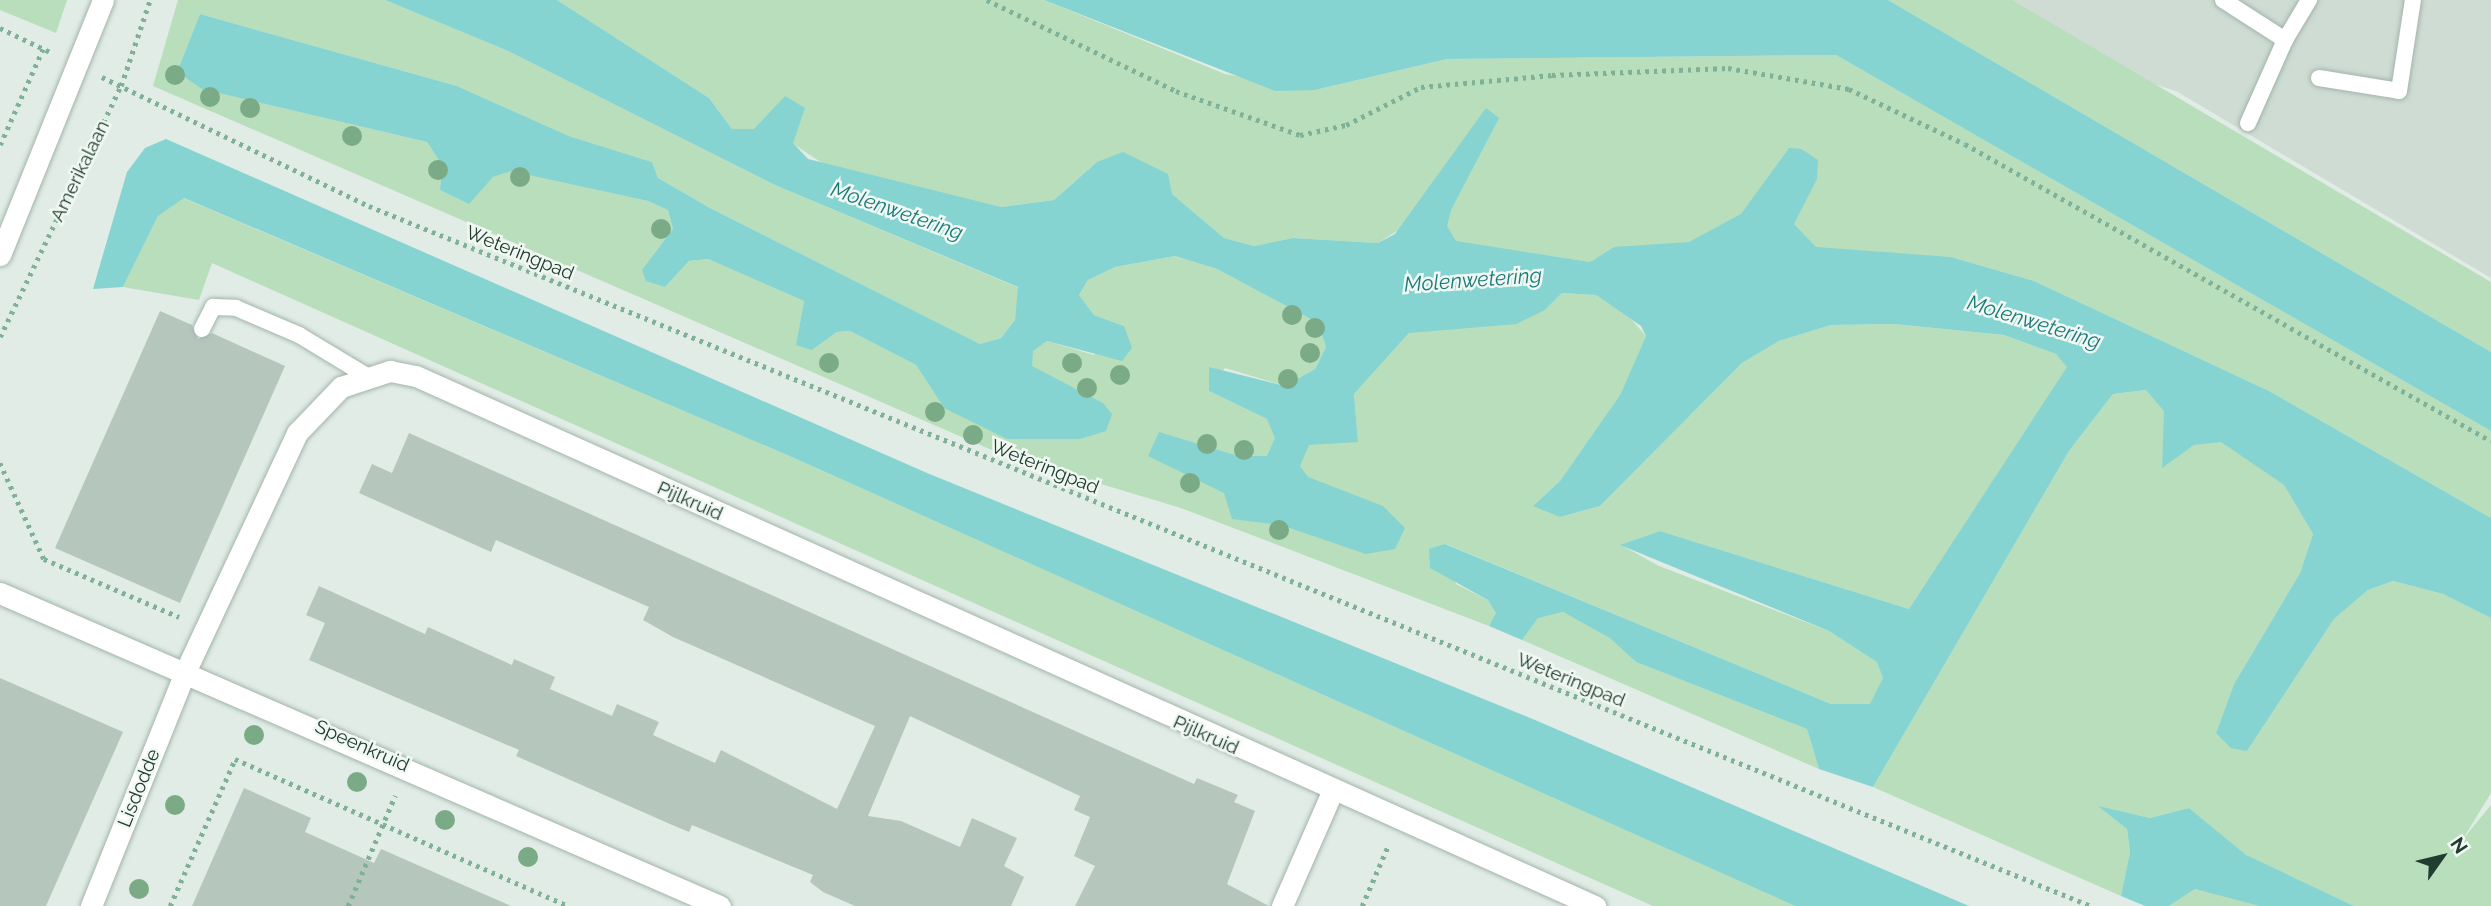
<!DOCTYPE html>
<style>
body{margin:0}
#map{position:relative;width:2491px;height:906px;overflow:hidden;background:#e0ece5;font-family:Raleway,sans-serif}
div>[style]{position:absolute}
[style*='--x']{left:calc(var(--x)*1px);top:calc(var(--y)*1px);width:calc(var(--w)*1px);rotate:calc(var(--a)*1deg)}
.built>*{inset:0;background:#cedcd3}
.green>*{inset:0;background:#b8debb}
.water>*{inset:0;background:#85d4d2}
.building>*{inset:0;background:#b5c7bd}
.path>*{height:4.5px;margin-top:-2.25px;transform-origin:0;background:repeating-linear-gradient(90deg,#7fb198 0 3.5px,transparent 0 8.5px)}
.roads{filter:drop-shadow(0 0 2px #a3b4ab) drop-shadow(0 0 2px #a3b4ab)}
.service>*{height:16px;margin:-8px;padding:0 8px;transform-origin:8px;border-radius:8px;background:#fff}
.minor>*{height:21px;margin:-10.5px;padding:0 10.5px;transform-origin:10.5px;border-radius:10.5px;background:#fff}
.tertiary>*{height:21px;margin:-10.5px;padding:0 10.5px;transform-origin:10.5px;border-radius:10.5px;background:#fff}
.trees>*{width:20px;height:20px;margin:-10px;border-radius:50%;background:#7bab86}
span{translate:-50% -50%;white-space:nowrap;text-align:center;line-height:1.15;-webkit-text-stroke:5px #f1f8f3;paint-order:stroke}
.street-label{font-size:19px;color:#203d30}
.water-label{font-size:21px;color:#187b7a;font-style:italic}
.north{position:absolute;left:2407px;top:822px;width:70px;height:70px;-webkit-text-stroke:5px #f1f8f3;paint-order:stroke;rotate:56deg;font-size:19px;font-weight:700;line-height:28px;text-align:center;color:#203d30}
.north::after{content:'';display:block;margin:auto;width:24px;height:32px;background:#203d30;clip-path:polygon(50% 0,100% 100%,50% 72%,0 100%)}
</style>
<div id="map">
<div class="built">
<div style="clip-path:polygon(1888px 0,2491px 0,2491px 278px,2176px 91px)"></div>
</div>
<div class="green">
<div style="clip-path:polygon(0 0,67px 0,56px 33px,0 10px)"></div>
<div style="clip-path:polygon(178px 0,385px 0,508px 51px,775px 185px,1019px 288px,1015px 320px,1001px 338px,980px 344px,710px 208px,658px 178px,652px 162px,569px 136px,457px 86px,200px 14px,177px 72px,203px 89px,427px 142px,442px 165px,440px 190px,468px 203px,493px 177px,511px 170px,648px 201px,668px 210px,673px 229px,643px 270px,665px 287px,689px 261px,708px 259px,804px 301px,798px 335px,812px 350px,837px 332px,850px 331px,916px 365px,944px 408px,1048px 377px,1032px 367px,1032px 351px,1047px 341px,1094px 355px,1124px 326px,1094px 315px,1079px 295px,1088px 280px,1115px 267px,1175px 256px,1217px 269px,1318px 323px,1326px 347px,1315px 369px,1285px 386px,1225px 368px,1209px 391px,1267px 419px,1358px 442px,1354px 394px,1409px 333px,1545px 310px,1562px 293px,1596px 295px,1631px 319px,1646px 336px,1620px 395px,1560px 481px,1534px 505px,1560px 517px,1600px 506px,1742px 363px,1779px 341px,1831px 325px,1894px 324px,2004px 335px,2056px 354px,2068px 367px,1909px 609px,1660px 531px,1621px 545px,1659px 566px,1829px 631px,1878px 662px,1883px 678px,1871px 704px,1831px 704px,1446px 544px,1456px 584px,1488px 600px,1497px 613px,1489px 626px,1181px 508px,1001px 454px,153px 86px)"></div>
<div style="clip-path:polygon(557px 0,1044px 0,1225px 74px,1315px 90px,1447px 59px,1836px 55px,2491px 431px,2491px 518px,2269px 391px,2034px 281px,1951px 257px,1614px 247px,1590px 262px,1456px 242px,1449px 230px,1408px 224px,1378px 243px,1293px 238px,1254px 246px,1224px 238px,1172px 194px,1097px 162px,1054px 200px,1001px 207px,831px 169px,792px 143px,754px 129px,732px 129px,709px 98px)"></div>
<div style="clip-path:polygon(1888px 0,2012px 0,2491px 282px,2491px 352px)"></div>
<div style="clip-path:polygon(183px 198px,794px 458px,1795px 906px,1653px 906px,212px 263px,199px 300px,123px 287px,158px 216px)"></div>
<div style="clip-path:polygon(2146px 390px,2165px 411px,2162px 467px,2194px 445px,2221px 441px,2284px 485px,2313px 534px,2300px 573px,2234px 684px,2216px 733px,2247px 751px,2334px 619px,2368px 590px,2393px 581px,2443px 594px,2491px 618px,2491px 793px,2463px 839px,2491px 805px,2491px 906px,2354px 906px,2246px 856px,2189px 808px,2150px 818px,2100px 807px,2127px 829px,2130px 852px,2121px 896px,1873px 787px,2069px 451px,2113px 394px)"></div>
<div style="clip-path:polygon(1563px 612px,1610px 637px,1636px 662px,1807px 729px,1819px 769px,1522px 640px,1538px 617px)"></div>
<div style="clip-path:polygon(2195px 889px,2242px 899px,2260px 906px,2169px 906px)"></div>
</div>
<div class="water">
<div style="clip-path:polygon(385px 0,557px 0,709px 98px,732px 129px,754px 129px,785px 96px,805px 108px,793px 143px,808px 159px,1001px 207px,1054px 200px,1097px 162px,1123px 152px,1168px 174px,1172px 194px,1224px 238px,1254px 246px,1293px 238px,1378px 243px,1395px 234px,1486px 108px,1499px 118px,1451px 210px,1447px 226px,1456px 241px,1590px 262px,1614px 247px,1689px 242px,1741px 214px,1789px 148px,1801px 149px,1818px 160px,1817px 179px,1794px 224px,1816px 247px,1951px 257px,2034px 281px,2269px 391px,2491px 518px,2491px 618px,2443px 594px,2393px 581px,2368px 590px,2334px 619px,2247px 751px,2231px 748px,2216px 733px,2234px 684px,2300px 573px,2313px 534px,2284px 485px,2221px 442px,2194px 445px,2162px 468px,2164px 411px,2146px 390px,2113px 394px,2069px 451px,1873px 787px,1819px 769px,1807px 729px,1636px 662px,1610px 638px,1563px 612px,1538px 618px,1522px 640px,1489px 626px,1496px 613px,1488px 600px,1430px 568px,1429px 549px,1445px 544px,1831px 704px,1870px 704px,1883px 678px,1877px 662px,1829px 631px,1620px 545px,1660px 531px,1909px 609px,2067px 367px,2056px 354px,2004px 335px,1894px 324px,1831px 325px,1779px 341px,1742px 363px,1600px 506px,1560px 517px,1533px 506px,1560px 481px,1620px 395px,1646px 336px,1641px 326px,1596px 295px,1562px 293px,1545px 310px,1516px 324px,1409px 333px,1354px 394px,1358px 442px,1309px 445px,1300px 466px,1308px 477px,1383px 506px,1405px 528px,1395px 549px,1366px 554px,1281px 525px,1232px 519px,1224px 493px,1148px 456px,1159px 432px,1238px 456px,1267px 456px,1275px 438px,1267px 419px,1209px 391px,1209px 367px,1285px 386px,1315px 369px,1326px 347px,1318px 323px,1217px 269px,1175px 256px,1115px 267px,1088px 280px,1079px 295px,1094px 315px,1124px 326px,1132px 348px,1122px 361px,1047px 341px,1033px 351px,1032px 366px,1103px 403px,1112px 414px,1106px 431px,1080px 439px,1007px 439px,944px 408px,916px 365px,850px 331px,837px 332px,812px 350px,796px 345px,804px 301px,708px 259px,689px 261px,665px 287px,646px 281px,642px 270px,673px 229px,668px 210px,648px 201px,511px 171px,493px 177px,469px 204px,440px 190px,442px 165px,427px 142px,202px 89px,177px 72px,200px 14px,457px 86px,569px 136px,652px 162px,658px 178px,710px 208px,980px 344px,1001px 338px,1015px 320px,1018px 287px,775px 185px,508px 51px)"></div>
<div style="clip-path:polygon(1044px 0,1888px 0,2491px 352px,2491px 431px,1836px 55px,1447px 59px,1315px 90px,1275px 91px)"></div>
<div style="clip-path:polygon(166px 139px,927px 473px,1535px 720px,1969px 906px,1795px 906px,794px 458px,184px 198px,158px 216px,123px 287px,93px 289px,127px 172px,145px 148px)"></div>
<div style="clip-path:polygon(2098px 806px,2150px 818px,2189px 808px,2246px 855px,2354px 906px,2260px 906px,2195px 889px,2169px 906px,2145px 906px,2121px 896px,2130px 852px,2127px 829px)"></div>
</div>
<div class="building">
<div style="clip-path:polygon(160px 311px,192px 325px,198px 339px,212px 333px,285px 366px,180px 603px,55px 548px)"></div>
<div style="clip-path:polygon(409px 433px,1194px 784px,1197px 778px,1238px 795px,1234px 802px,1255px 811px,1227px 884px,1269px 906px,1075px 906px,1095px 866px,1074px 856px,1090px 817px,1074px 810px,1080px 796px,910px 716px,868px 816px,901px 821px,960px 847px,972px 818px,1017px 838px,1004px 866px,1024px 877px,1011px 906px,855px 906px,823px 892px,810px 882px,813px 875px,692px 825px,689px 832px,670px 824px,516px 756px,519px 750px,309px 660px,325px 623px,306px 615px,319px 586px,425px 634px,428px 627px,512px 665px,514px 659px,555px 677px,550px 689px,612px 716px,617px 704px,659px 722px,653px 735px,715px 763px,721px 750px,837px 809px,875px 726px,673px 637px,643px 620px,649px 607px,496px 540px,491px 552px,359px 493px,372px 464px,392px 473px)"></div>
<div style="clip-path:polygon(0 678px,123px 732px,46px 906px,0 906px)"></div>
<div style="clip-path:polygon(244px 788px,311px 818px,305px 832px,374px 863px,381px 849px,511px 906px,192px 906px)"></div>
</div>
<div class="path">
<div style="--x:987;--y:0;--w:210;--a:25.7"></div>
<div style="--x:1176;--y:91;--w:132;--a:19.5"></div>
<div style="--x:1300;--y:135;--w:47;--a:-12.3"></div>
<div style="--x:1346;--y:125;--w:84;--a:-26.9"></div>
<div style="--x:1421;--y:87;--w:132;--a:-5.2"></div>
<div style="--x:1552;--y:75;--w:176;--a:-2.3"></div>
<div style="--x:1728;--y:68;--w:123;--a:9.8"></div>
<div style="--x:1849;--y:89;--w:128;--a:25.4"></div>
<div style="--x:1965;--y:144;--w:604;--a:29.45"></div>
<div style="--x:0;--y:28;--w:55;--a:25.6"></div>
<div style="--x:102;--y:77;--w:297;--a:25.8"></div>
<div style="--x:369;--y:206;--w:1859;--a:22.12"></div>
<div style="--x:0;--y:145;--w:105;--a:-65.9"></div>
<div style="--x:0;--y:337;--w:279;--a:-64.3"></div>
<div style="--x:121;--y:86;--w:91;--a:-71.4"></div>
<div style="--x:0;--y:463;--w:106;--a:65.4"></div>
<div style="--x:44;--y:559;--w:147;--a:23.2"></div>
<div style="--x:170;--y:906;--w:161;--a:-66.1"></div>
<div style="--x:235;--y:759;--w:365;--a:23.8"></div>
<div style="--x:348;--y:906;--w:120;--a:-66.9"></div>
<div style="--x:1362;--y:906;--w:65;--a:-66.6"></div>
</div>
<div class="roads">
<div class="service">
<div style="--x:2223;--y:0;--w:74;--a:32.8"></div>
<div style="--x:2285;--y:40;--w:91;--a:114"></div>
<div style="--x:2285;--y:40;--w:47;--a:-59"></div>
<div style="--x:2319;--y:78;--w:81;--a:9.2"></div>
<div style="--x:2399;--y:91;--w:92;--a:-81.3"></div>
<div style="--x:202;--y:329;--w:25;--a:-63"></div>
<div style="--x:213;--y:307;--w:23;--a:2"></div>
<div style="--x:236;--y:308;--w:69;--a:23.2"></div>
<div style="--x:299;--y:335;--w:79;--a:31.1"></div>
</div>
<div class="minor">
<div style="--x:0;--y:593;--w:785;--a:23.5"></div>
<div style="--x:91;--y:906;--w:254;--a:-68.1"></div>
<div style="--x:186;--y:670;--w:262;--a:-64.9"></div>
<div style="--x:297;--y:433;--w:64;--a:-46.3"></div>
<div style="--x:341;--y:387;--w:52;--a:-18.1"></div>
<div style="--x:390;--y:371;--w:26;--a:11"></div>
<div style="--x:416;--y:376;--w:1293;--a:24.21"></div>
<div style="--x:1282;--y:906;--w:124;--a:-66.3"></div>
</div>
<div class="tertiary">
<div style="--x:0;--y:255;--w:275;--a:-68"></div>
</div>
</div>
<div class="trees">
<div style="left:175px;top:75px"></div>
<div style="left:210px;top:97px"></div>
<div style="left:250px;top:108px"></div>
<div style="left:352px;top:136px"></div>
<div style="left:438px;top:170px"></div>
<div style="left:520px;top:177px"></div>
<div style="left:661px;top:229px"></div>
<div style="left:1292px;top:315px"></div>
<div style="left:1315px;top:328px"></div>
<div style="left:1310px;top:353px"></div>
<div style="left:829px;top:363px"></div>
<div style="left:1072px;top:363px"></div>
<div style="left:1120px;top:375px"></div>
<div style="left:1288px;top:379px"></div>
<div style="left:1087px;top:388px"></div>
<div style="left:935px;top:412px"></div>
<div style="left:973px;top:435px"></div>
<div style="left:1207px;top:444px"></div>
<div style="left:1244px;top:450px"></div>
<div style="left:1190px;top:483px"></div>
<div style="left:1279px;top:530px"></div>
<div style="left:254px;top:735px"></div>
<div style="left:357px;top:782px"></div>
<div style="left:175px;top:805px"></div>
<div style="left:445px;top:820px"></div>
<div style="left:528px;top:857px"></div>
<div style="left:139px;top:889px"></div>
</div>
<div class="street-label">
<span style="left:80px;top:171px;rotate:-64deg">Amerikalaan</span>
<span style="left:520px;top:253px;rotate:22deg">Weteringpad</span>
<span style="left:1045px;top:467px;rotate:22deg">Weteringpad</span>
<span style="left:690px;top:501px;rotate:24deg">Pijlkruid</span>
<span style="left:1571px;top:680px;rotate:22deg">Weteringpad</span>
<span style="left:1206px;top:735px;rotate:24deg">Pijlkruid</span>
<span style="left:362px;top:746px;rotate:24deg">Speenkruid</span>
<span style="left:139px;top:788px;rotate:-68deg">Lisdodde</span>
</div>
<div class="water-label">
<span style="left:897px;top:211px;rotate:19deg">Molenwetering</span>
<span style="left:1473px;top:280px;rotate:-4deg">Molenwetering</span>
<span style="left:2034px;top:322px;rotate:17deg">Molenwetering</span>
</div>
<div class="north">N</div>
</div>
